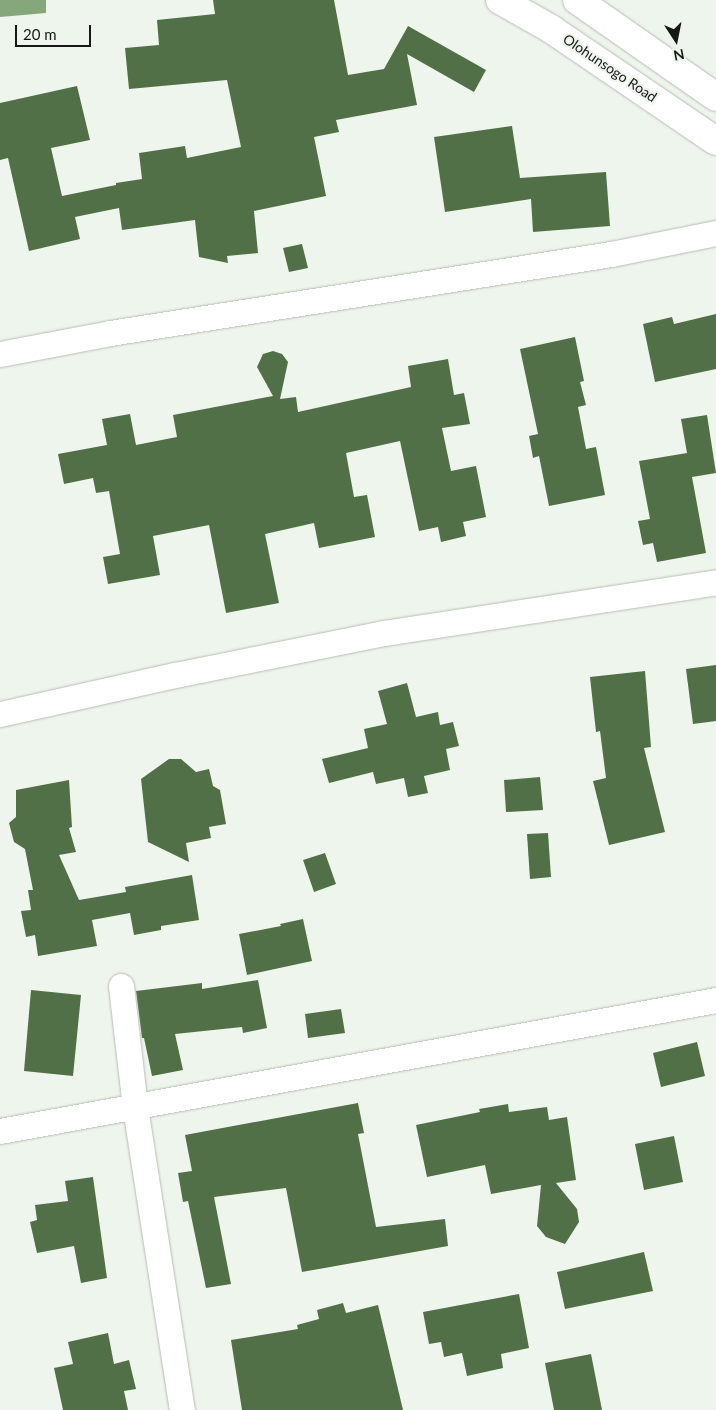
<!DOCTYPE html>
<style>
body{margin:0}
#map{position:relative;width:716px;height:1410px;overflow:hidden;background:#eef5ec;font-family:Lato,sans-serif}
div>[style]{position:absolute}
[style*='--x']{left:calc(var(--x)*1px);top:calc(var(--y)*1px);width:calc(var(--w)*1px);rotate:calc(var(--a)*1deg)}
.water>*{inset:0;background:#86a67b}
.building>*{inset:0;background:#527047}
.roads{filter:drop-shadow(0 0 1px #b7beb5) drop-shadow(0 0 1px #b7beb5)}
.minor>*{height:25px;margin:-12.5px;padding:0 12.5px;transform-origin:12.5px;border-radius:12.5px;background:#fff}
.major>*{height:28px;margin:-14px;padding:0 14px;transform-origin:14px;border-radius:14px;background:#fff}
span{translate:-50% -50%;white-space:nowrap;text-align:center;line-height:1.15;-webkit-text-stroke:4.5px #eef5ec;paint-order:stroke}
.street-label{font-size:14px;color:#161815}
.north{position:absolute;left:651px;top:15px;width:50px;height:50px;-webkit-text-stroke:4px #eef5ec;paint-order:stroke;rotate:169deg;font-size:14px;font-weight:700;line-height:20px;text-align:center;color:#161815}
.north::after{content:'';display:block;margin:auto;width:18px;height:22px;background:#161815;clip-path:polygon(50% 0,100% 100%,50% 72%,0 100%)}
.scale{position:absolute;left:15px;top:25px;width:76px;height:22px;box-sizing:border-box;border:2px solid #161815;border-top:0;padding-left:6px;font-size:15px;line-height:18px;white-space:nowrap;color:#161815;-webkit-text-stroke:4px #eef5ec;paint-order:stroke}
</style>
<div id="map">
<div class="water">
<div style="clip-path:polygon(0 0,46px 0,46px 13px,0 17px)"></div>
</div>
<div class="building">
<div style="clip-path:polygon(213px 0,334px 0,348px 75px,384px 69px,408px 26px,486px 70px,474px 92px,407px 54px,417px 105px,336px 120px,339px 132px,314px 137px,326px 196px,254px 211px,258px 253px,227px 256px,228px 263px,199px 257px,195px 220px,122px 230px,119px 208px,75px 217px,80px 239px,29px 251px,8px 158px,0 160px,0 103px,77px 86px,90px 140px,51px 148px,62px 196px,116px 185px,116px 183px,142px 179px,139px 153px,185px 146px,187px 158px,241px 147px,227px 80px,129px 89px,125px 48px,159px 45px,157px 20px,215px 14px)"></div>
<div style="clip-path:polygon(512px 126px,520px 178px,606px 172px,610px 226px,533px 232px,531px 199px,445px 212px,434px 137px)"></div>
<div style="clip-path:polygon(302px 244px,308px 268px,289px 272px,283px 248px)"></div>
<div style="clip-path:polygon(716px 314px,716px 369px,655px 382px,643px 324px,672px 317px,674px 324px)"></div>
<div style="clip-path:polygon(575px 337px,584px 381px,580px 382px,586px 405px,578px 407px,586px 449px,596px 447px,605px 495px,549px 506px,539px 456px,533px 458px,529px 436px,538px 434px,520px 349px)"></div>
<div style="clip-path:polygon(273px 351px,282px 354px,288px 362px,280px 399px,296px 397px,298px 412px,411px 387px,408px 366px,448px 359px,454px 395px,464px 393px,470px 424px,442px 428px,451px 471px,476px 466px,486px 517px,463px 522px,466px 536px,441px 542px,438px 527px,419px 531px,400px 441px,346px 453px,354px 497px,367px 495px,375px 537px,319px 548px,314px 523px,265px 534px,279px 603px,226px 613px,209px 525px,153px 536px,160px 575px,108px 584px,103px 557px,120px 554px,109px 491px,96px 493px,93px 478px,64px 484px,58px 454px,107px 445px,102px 419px,130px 414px,136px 445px,177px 437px,173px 415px,273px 396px,257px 367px,263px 354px)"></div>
<div style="clip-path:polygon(707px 415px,716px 473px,692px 477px,706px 553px,657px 562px,653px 543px,643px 545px,638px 521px,650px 519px,639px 461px,687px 453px,681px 419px)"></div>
<div style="clip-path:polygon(716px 665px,716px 721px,693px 724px,686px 669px)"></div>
<div style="clip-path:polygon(645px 671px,651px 747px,644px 748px,665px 832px,609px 845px,593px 781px,606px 778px,600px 731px,596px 732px,590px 677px)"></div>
<div style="clip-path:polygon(407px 683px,416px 717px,438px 712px,440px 725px,453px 722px,459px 746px,446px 749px,450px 770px,424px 776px,428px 793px,408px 797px,404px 778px,376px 784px,373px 772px,329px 783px,322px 759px,368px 748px,364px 729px,387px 724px,378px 691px)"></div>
<div style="clip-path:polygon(169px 759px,181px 759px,196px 772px,209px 769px,213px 786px,220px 790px,226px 824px,209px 827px,211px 838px,186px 843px,189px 862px,148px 842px,141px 779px)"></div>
<div style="clip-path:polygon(540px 777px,543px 810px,506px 812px,504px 780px)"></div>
<div style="clip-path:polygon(69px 780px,72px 827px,69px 828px,76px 852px,59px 855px,79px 900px,126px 892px,125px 887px,192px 875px,199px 920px,161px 926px,161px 930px,134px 935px,130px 913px,92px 920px,97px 946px,38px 956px,35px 935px,26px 937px,21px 911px,31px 910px,28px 890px,33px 890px,25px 849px,14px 842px,9px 823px,16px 817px,16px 790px)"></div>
<div style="clip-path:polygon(548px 833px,551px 877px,530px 879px,527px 834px)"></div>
<div style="clip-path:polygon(325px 853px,336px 884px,314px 892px,303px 860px)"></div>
<div style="clip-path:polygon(303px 919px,312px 961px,247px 975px,239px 934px,281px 926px,280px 924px)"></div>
<div style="clip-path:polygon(258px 980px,267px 1028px,243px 1033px,242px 1027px,175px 1034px,183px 1070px,152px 1076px,144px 1038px,142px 1038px,136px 991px,202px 983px,202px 989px)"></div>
<div style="clip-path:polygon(31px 990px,81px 995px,73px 1076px,24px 1071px)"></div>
<div style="clip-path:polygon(341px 1009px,345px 1033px,308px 1038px,305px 1014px)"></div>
<div style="clip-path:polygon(697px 1042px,705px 1076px,661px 1087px,653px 1053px)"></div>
<div style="clip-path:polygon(358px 1103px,364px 1133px,358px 1134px,376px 1227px,445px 1219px,448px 1246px,302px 1272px,286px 1188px,214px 1197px,231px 1284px,206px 1288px,188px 1201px,183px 1202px,178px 1173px,192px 1171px,185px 1135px)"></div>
<div style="clip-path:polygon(508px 1104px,509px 1112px,547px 1107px,549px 1120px,567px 1117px,576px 1180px,556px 1183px,577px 1209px,579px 1222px,565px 1244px,546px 1237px,537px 1226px,541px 1185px,491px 1194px,485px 1165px,427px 1177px,416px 1125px,480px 1112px,479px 1109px)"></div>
<div style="clip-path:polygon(674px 1136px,683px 1182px,644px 1190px,635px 1144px)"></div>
<div style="clip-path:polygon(93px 1177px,107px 1278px,81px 1283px,74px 1246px,37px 1253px,30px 1222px,37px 1220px,35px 1205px,68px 1201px,65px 1181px)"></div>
<div style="clip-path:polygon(644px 1252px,653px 1291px,565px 1309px,557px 1272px)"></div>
<div style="clip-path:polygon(519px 1294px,529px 1348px,501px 1354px,503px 1368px,467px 1376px,462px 1353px,444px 1357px,441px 1342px,429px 1344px,423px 1312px)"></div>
<div style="clip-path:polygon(343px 1303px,346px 1313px,378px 1305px,403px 1410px,242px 1410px,231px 1340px,298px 1329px,297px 1325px,319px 1319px,317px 1310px)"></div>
<div style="clip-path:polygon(108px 1333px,114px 1364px,129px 1360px,136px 1389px,124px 1391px,128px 1410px,63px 1410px,54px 1368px,73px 1364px,68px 1342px)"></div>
<div style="clip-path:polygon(591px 1354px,602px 1410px,554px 1410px,545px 1363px)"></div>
</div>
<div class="roads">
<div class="minor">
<div style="--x:0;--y:354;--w:112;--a:-10.8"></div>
<div style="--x:110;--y:333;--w:507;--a:-8.96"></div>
<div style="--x:611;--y:254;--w:107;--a:-11.3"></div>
<div style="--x:0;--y:714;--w:179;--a:-12.6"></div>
<div style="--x:175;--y:675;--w:213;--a:-11.4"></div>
<div style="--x:384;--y:633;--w:336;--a:-8.7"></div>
<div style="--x:121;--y:986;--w:122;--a:83.4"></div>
<div style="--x:135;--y:1107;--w:307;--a:81.2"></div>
<div style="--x:0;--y:1131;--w:728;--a:-10.37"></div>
</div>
<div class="major">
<div style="--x:500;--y:0;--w:59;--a:29.6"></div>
<div style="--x:551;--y:29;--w:199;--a:34.2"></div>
<div style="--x:577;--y:0;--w:169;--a:34.9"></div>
</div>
</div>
<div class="street-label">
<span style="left:610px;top:68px;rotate:34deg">Olohunsogo Road</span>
</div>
<div class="north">N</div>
<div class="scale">20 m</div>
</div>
